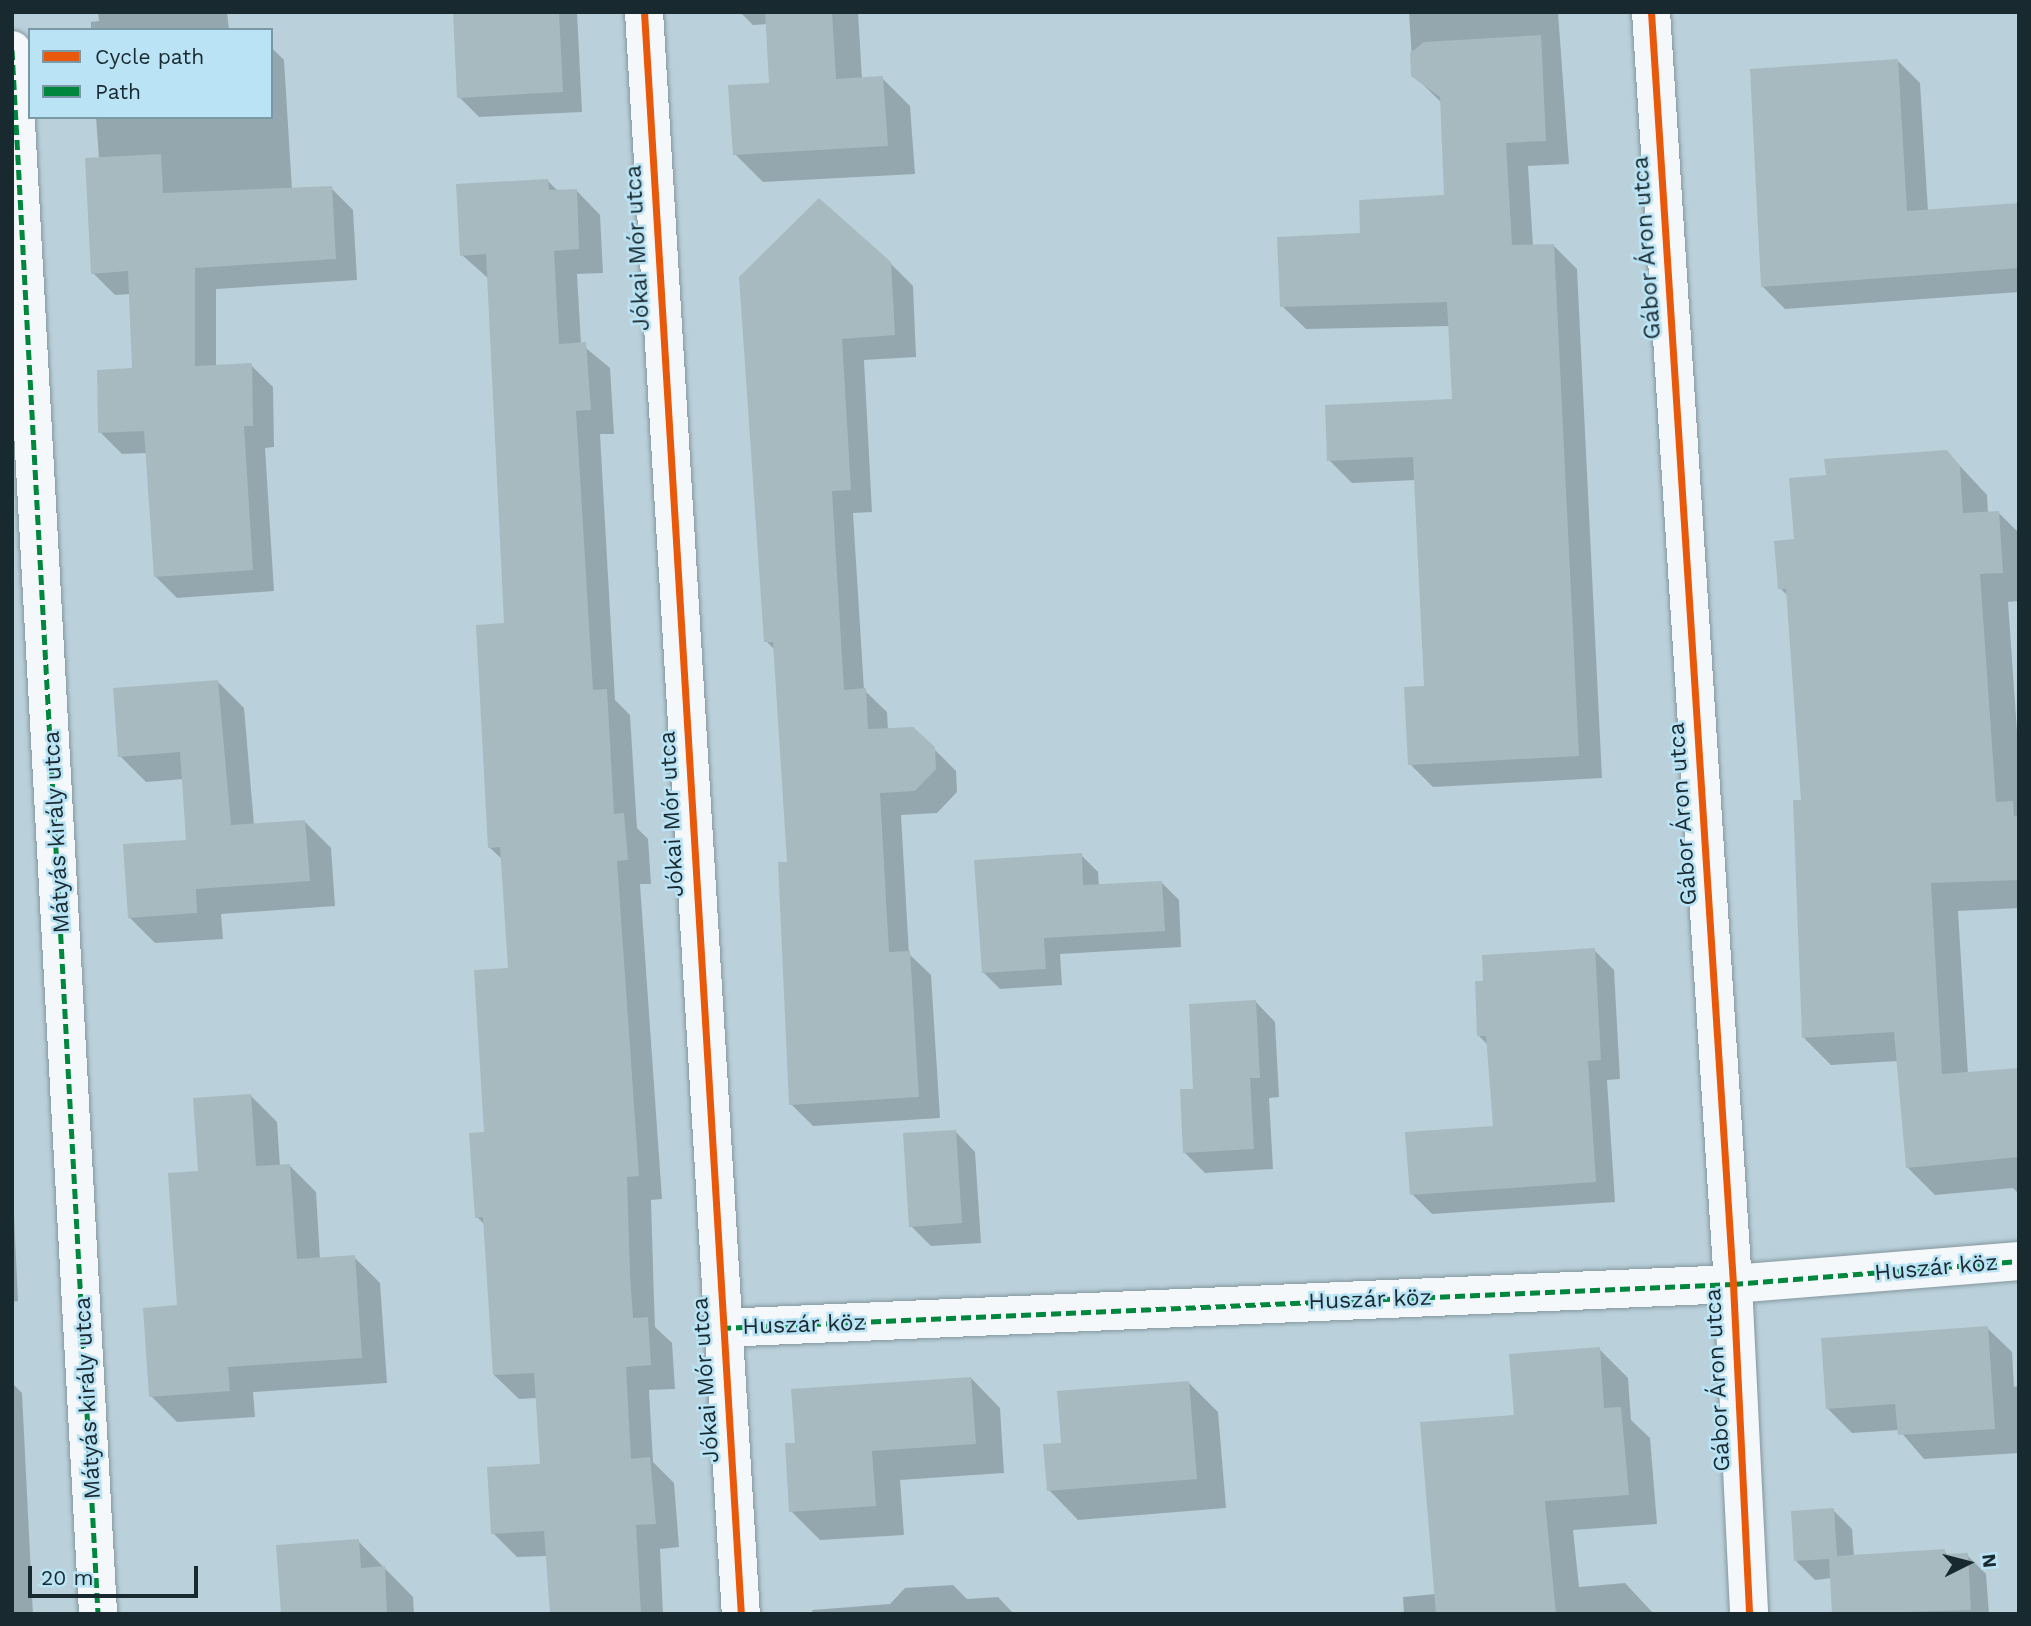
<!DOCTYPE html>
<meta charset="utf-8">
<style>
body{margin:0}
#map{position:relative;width:2031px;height:1626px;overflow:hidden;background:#bad1db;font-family:"Work Sans",sans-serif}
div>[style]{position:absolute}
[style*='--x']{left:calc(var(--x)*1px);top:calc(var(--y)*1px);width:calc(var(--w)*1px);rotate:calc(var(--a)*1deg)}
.shadow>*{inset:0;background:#0003}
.building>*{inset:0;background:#a7bac0}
.roads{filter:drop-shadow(0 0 2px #84969d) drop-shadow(0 0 2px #84969d)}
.minor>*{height:38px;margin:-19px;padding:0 19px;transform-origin:19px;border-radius:19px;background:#f5f8fa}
.quiet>*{height:5px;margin-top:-2.5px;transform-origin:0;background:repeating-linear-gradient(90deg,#00873e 0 10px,transparent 0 15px)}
.cycleway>*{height:7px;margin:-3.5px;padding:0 3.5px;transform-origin:3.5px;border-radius:3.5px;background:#e8590c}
span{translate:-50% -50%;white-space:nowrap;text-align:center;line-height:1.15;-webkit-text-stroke:5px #bae4f5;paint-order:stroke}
.street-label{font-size:23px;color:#192930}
.frame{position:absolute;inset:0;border:14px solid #192930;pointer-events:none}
.legend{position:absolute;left:28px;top:28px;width:245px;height:91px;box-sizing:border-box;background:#bae4f5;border:2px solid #7a99a6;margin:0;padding:9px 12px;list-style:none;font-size:21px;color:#192930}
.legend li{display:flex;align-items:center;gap:14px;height:35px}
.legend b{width:35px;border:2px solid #7a99a6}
.north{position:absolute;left:1933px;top:1528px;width:70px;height:70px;-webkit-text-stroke:5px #bae4f5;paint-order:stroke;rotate:84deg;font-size:19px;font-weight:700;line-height:28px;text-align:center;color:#192930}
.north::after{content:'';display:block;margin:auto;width:24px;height:32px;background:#192930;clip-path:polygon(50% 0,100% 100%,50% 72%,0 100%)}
.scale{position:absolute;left:28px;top:1566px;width:170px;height:32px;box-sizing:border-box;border:4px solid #192930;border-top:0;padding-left:9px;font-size:21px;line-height:24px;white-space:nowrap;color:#192930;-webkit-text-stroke:5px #bae4f5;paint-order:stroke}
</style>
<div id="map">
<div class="shadow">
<div style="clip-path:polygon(98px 12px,227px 12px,229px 30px,91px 30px,91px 22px,99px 21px)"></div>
<div style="clip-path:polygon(454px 12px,577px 12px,582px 112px,479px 117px,459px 97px)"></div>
<div style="clip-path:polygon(740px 12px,858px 12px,862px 79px,882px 78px,910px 106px,915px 174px,763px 182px,735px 154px,771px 84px,767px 24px,753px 25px)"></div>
<div style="clip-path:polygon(1409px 12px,1558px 12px,1569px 164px,1528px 166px,1533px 246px,1553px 245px,1577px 269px,1602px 778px,1433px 787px,1410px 764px,1426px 688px,1416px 480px,1352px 483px,1329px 460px,1454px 401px,1450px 326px,1306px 329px,1282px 306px,1362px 235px,1446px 197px,1442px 103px,1413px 75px)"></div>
<div style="clip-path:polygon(271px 47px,284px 60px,292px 190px,331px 188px,353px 210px,357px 280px,216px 289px,216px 367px,251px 365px,273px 387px,274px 447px,265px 448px,274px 591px,177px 598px,155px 576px,147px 453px,122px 454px,100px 432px,134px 370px,130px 294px,115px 295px,93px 273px,99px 159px,96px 117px,271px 117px)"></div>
<div style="clip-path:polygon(1897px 60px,1920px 83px,1928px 211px,2019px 205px,2019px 292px,1785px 309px,1762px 286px)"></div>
<div style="clip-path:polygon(548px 181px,558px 191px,576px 190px,600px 215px,603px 273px,577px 274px,581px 344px,610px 368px,614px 434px,600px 434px,615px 700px,630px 715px,637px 828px,648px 839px,651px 884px,640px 884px,662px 1199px,651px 1200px,654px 1300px,655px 1327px,672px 1343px,675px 1389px,649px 1390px,653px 1462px,674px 1483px,679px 1547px,660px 1549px,663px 1614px,551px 1614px,547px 1556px,517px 1557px,493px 1533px,542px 1466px,537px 1398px,519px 1399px,494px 1375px,485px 1225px,477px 1217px,510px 970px,503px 860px,489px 847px,506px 625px,489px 279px,462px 255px)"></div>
<div style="clip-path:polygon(890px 263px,913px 286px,916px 357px,864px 360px,872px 512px,853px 513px,864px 690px,887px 712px,888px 730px,933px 748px,956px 771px,957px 792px,937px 813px,901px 815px,909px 954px,931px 975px,940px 1118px,813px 1126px,791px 1104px,789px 863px,776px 651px,766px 641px,741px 278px)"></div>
<div style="clip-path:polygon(1946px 451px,1987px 495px,1988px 513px,1998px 512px,2019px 533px,2019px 601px,2008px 602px,2019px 760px,2019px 908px,1958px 911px,1968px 1074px,2019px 1070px,2019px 1194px,2013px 1188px,1935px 1195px,1907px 1167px,1898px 1061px,1831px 1065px,1803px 1037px,1803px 801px,1789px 597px,1780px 588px,1796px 541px,1828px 477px)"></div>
<div style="clip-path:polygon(218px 682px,244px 708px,254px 825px,305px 822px,331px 848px,335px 906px,221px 914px,223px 939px,155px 943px,129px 917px,188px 841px,184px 779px,146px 782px,120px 756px)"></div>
<div style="clip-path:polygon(1081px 855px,1098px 872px,1099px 886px,1162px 883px,1179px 900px,1181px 947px,1060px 954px,1062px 985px,1000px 989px,983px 972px)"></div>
<div style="clip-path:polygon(1594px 950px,1614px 970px,1620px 1079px,1607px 1080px,1615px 1202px,1432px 1214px,1412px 1194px,1495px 1128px,1489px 1046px,1479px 1036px,1485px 983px)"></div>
<div style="clip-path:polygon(1255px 1001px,1275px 1022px,1279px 1097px,1269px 1098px,1273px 1169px,1205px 1173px,1185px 1153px,1195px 1090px)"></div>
<div style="clip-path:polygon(251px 1096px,277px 1122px,280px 1166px,289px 1165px,316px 1192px,320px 1259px,354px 1257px,380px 1283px,387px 1383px,253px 1392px,255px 1417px,177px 1422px,151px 1396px,179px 1307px,200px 1172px)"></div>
<div style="clip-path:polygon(955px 1131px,975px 1152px,981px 1243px,931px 1246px,911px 1226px)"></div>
<div style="clip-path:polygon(12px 1172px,18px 1301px,12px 1302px)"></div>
<div style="clip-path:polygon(1987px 1328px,2012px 1352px,2014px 1387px,2019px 1386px,2019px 1453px,1924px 1459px,1899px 1430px,1852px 1433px,1827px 1408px)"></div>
<div style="clip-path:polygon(1599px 1349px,1628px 1378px,1631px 1420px,1650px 1438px,1657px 1524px,1573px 1530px,1579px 1587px,1625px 1583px,1654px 1614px,1404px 1614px,1403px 1597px,1436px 1594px,1516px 1417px)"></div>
<div style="clip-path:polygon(971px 1378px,1000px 1408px,1004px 1473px,900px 1480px,904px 1535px,820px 1540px,791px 1511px,797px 1445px)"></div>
<div style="clip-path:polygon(12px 1383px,22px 1393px,33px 1614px,12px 1614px)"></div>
<div style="clip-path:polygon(1189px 1383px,1218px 1412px,1226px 1508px,1078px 1520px,1049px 1490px,1063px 1444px)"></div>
<div style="clip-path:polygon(1833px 1510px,1852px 1529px,1854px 1557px,1944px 1551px,1948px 1555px,1967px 1555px,1986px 1574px,1989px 1614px,1834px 1614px,1832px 1578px,1815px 1580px,1796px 1561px)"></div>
<div style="clip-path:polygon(358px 1541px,413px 1597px,414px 1614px,283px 1614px)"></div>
<div style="clip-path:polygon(953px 1585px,967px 1599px,998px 1597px,1014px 1614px,813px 1614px,812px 1610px,890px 1604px,905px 1588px)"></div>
</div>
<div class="building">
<div style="clip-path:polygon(453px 12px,559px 12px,563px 92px,457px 98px)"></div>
<div style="clip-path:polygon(765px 12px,832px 12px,836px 79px,883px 76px,888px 146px,733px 155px,728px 85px,769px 83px)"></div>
<div style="clip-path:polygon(1541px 35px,1546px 141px,1506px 143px,1512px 245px,1554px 244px,1579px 756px,1408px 765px,1404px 687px,1424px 686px,1413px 457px,1327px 461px,1325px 405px,1452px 399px,1447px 302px,1280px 307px,1277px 237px,1360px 233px,1359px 200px,1444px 195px,1440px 97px,1411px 76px,1410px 53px,1424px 42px)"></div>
<div style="clip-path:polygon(1898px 59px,1907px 211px,2019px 203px,2019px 268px,1761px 287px,1750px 69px)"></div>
<div style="clip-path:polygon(161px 154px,163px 193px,332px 186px,336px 259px,195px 268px,195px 366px,252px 363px,253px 426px,244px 426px,253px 570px,154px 577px,144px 431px,98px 433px,97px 370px,132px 368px,128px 271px,91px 274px,85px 158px)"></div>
<div style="clip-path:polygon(548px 179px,549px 190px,577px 189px,579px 249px,554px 251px,559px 344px,586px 342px,591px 410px,576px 411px,593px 690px,607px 689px,614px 814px,624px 813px,628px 860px,617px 861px,639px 1176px,627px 1177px,630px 1275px,633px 1318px,648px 1317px,651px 1365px,626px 1367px,631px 1459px,650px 1457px,656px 1524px,636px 1525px,641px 1614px,550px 1614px,544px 1531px,491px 1534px,487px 1467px,540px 1464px,534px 1373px,493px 1375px,483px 1217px,475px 1218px,469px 1133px,484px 1132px,474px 970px,508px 968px,500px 847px,488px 848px,476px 625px,504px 623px,486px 254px,460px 256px,456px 184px)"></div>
<div style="clip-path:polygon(819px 198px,891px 262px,895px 335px,842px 339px,851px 490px,832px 491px,844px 690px,866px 688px,868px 729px,913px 727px,935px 747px,936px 769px,915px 791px,880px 793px,889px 952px,910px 951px,919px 1097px,789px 1105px,778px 862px,787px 862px,773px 642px,764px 642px,739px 277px)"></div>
<div style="clip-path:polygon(1947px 450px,1960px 466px,1963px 513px,1999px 511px,2003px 573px,1980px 574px,1996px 802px,2013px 801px,2014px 816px,2019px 815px,2019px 880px,1931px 883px,1942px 1074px,2019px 1068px,2019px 1157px,1906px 1168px,1894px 1032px,1802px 1038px,1793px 800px,1801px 800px,1786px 589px,1778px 589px,1774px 541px,1794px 539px,1789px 478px,1826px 475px,1824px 459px)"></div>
<div style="clip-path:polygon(218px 680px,231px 825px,305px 820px,310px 881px,196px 889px,197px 913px,128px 918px,123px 844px,186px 840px,180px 752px,118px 757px,113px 688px)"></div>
<div style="clip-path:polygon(1082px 853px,1083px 885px,1162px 881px,1165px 931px,1044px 938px,1046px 969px,982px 973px,974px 860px)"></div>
<div style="clip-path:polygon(1595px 948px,1601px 1060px,1588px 1061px,1596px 1182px,1410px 1195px,1405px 1132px,1493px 1126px,1486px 1036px,1477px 1036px,1475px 981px,1483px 981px,1482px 955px)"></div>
<div style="clip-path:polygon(1256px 1000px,1260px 1078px,1250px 1078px,1254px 1149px,1183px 1153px,1180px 1089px,1193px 1089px,1189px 1004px)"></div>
<div style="clip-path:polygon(251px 1094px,256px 1166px,290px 1164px,297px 1259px,355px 1255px,362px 1358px,228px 1367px,230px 1391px,149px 1397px,143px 1308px,177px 1305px,168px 1173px,198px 1171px,193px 1098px)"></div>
<div style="clip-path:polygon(956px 1130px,962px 1223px,909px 1227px,903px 1133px)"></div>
<div style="clip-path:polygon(1988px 1326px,1995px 1429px,1898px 1435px,1895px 1404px,1826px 1409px,1821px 1338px)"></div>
<div style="clip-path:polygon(1600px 1347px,1604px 1408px,1621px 1407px,1629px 1495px,1545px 1501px,1556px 1614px,1436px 1614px,1420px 1422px,1514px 1415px,1509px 1354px)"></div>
<div style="clip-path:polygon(971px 1377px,976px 1444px,872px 1451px,876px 1506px,789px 1512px,785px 1443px,795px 1443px,791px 1389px)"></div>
<div style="clip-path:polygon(1189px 1381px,1197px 1479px,1047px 1491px,1043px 1444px,1061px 1443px,1057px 1391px)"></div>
<div style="clip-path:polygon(1834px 1508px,1837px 1556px,1945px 1549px,1945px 1554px,1968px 1553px,1971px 1610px,1832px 1614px,1829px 1559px,1794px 1561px,1791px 1511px)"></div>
<div style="clip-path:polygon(359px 1539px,361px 1568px,385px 1566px,387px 1614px,281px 1614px,276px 1545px)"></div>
</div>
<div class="roads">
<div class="minor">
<div style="--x:644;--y:12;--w:1605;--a:86.54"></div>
<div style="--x:1651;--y:12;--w:1275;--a:86.31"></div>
<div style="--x:1733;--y:1284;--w:330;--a:87.2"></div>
<div style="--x:12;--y:50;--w:1566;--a:86.85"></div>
<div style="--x:721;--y:1328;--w:1013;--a:-2.49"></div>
<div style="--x:1733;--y:1284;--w:287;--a:-4.6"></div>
</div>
</div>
<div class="quiet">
<div style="--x:12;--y:50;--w:1566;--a:86.85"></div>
<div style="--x:721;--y:1328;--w:1013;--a:-2.49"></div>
<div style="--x:1733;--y:1284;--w:287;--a:-4.6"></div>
</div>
<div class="cycleway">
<div style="--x:644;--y:12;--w:1605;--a:86.54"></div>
<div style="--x:1651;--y:12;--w:1275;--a:86.31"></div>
<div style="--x:1733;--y:1284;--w:330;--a:87.2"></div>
</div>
<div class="street-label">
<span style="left:638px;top:248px;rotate:-93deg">Jókai Mór utca</span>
<span style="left:1647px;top:248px;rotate:-94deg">Gábor Áron utca</span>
<span style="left:672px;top:814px;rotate:-93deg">Jókai Mór utca</span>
<span style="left:1683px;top:814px;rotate:-94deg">Gábor Áron utca</span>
<span style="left:57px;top:832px;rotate:-93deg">Mátyás király utca</span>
<span style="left:1936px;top:1268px;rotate:-5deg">Huszár köz</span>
<span style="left:1370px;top:1300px;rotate:-2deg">Huszár köz</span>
<span style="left:804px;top:1325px;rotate:-2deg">Huszár köz</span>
<span style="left:706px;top:1380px;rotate:-94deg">Jókai Mór utca</span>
<span style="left:1718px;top:1380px;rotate:-93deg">Gábor Áron utca</span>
<span style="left:88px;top:1398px;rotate:-93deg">Mátyás király utca</span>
</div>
<div class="frame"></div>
<ul class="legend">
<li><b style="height:9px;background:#e8590c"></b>Cycle path</li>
<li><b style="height:9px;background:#00873e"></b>Path</li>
</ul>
<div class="north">N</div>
<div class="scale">20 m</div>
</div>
